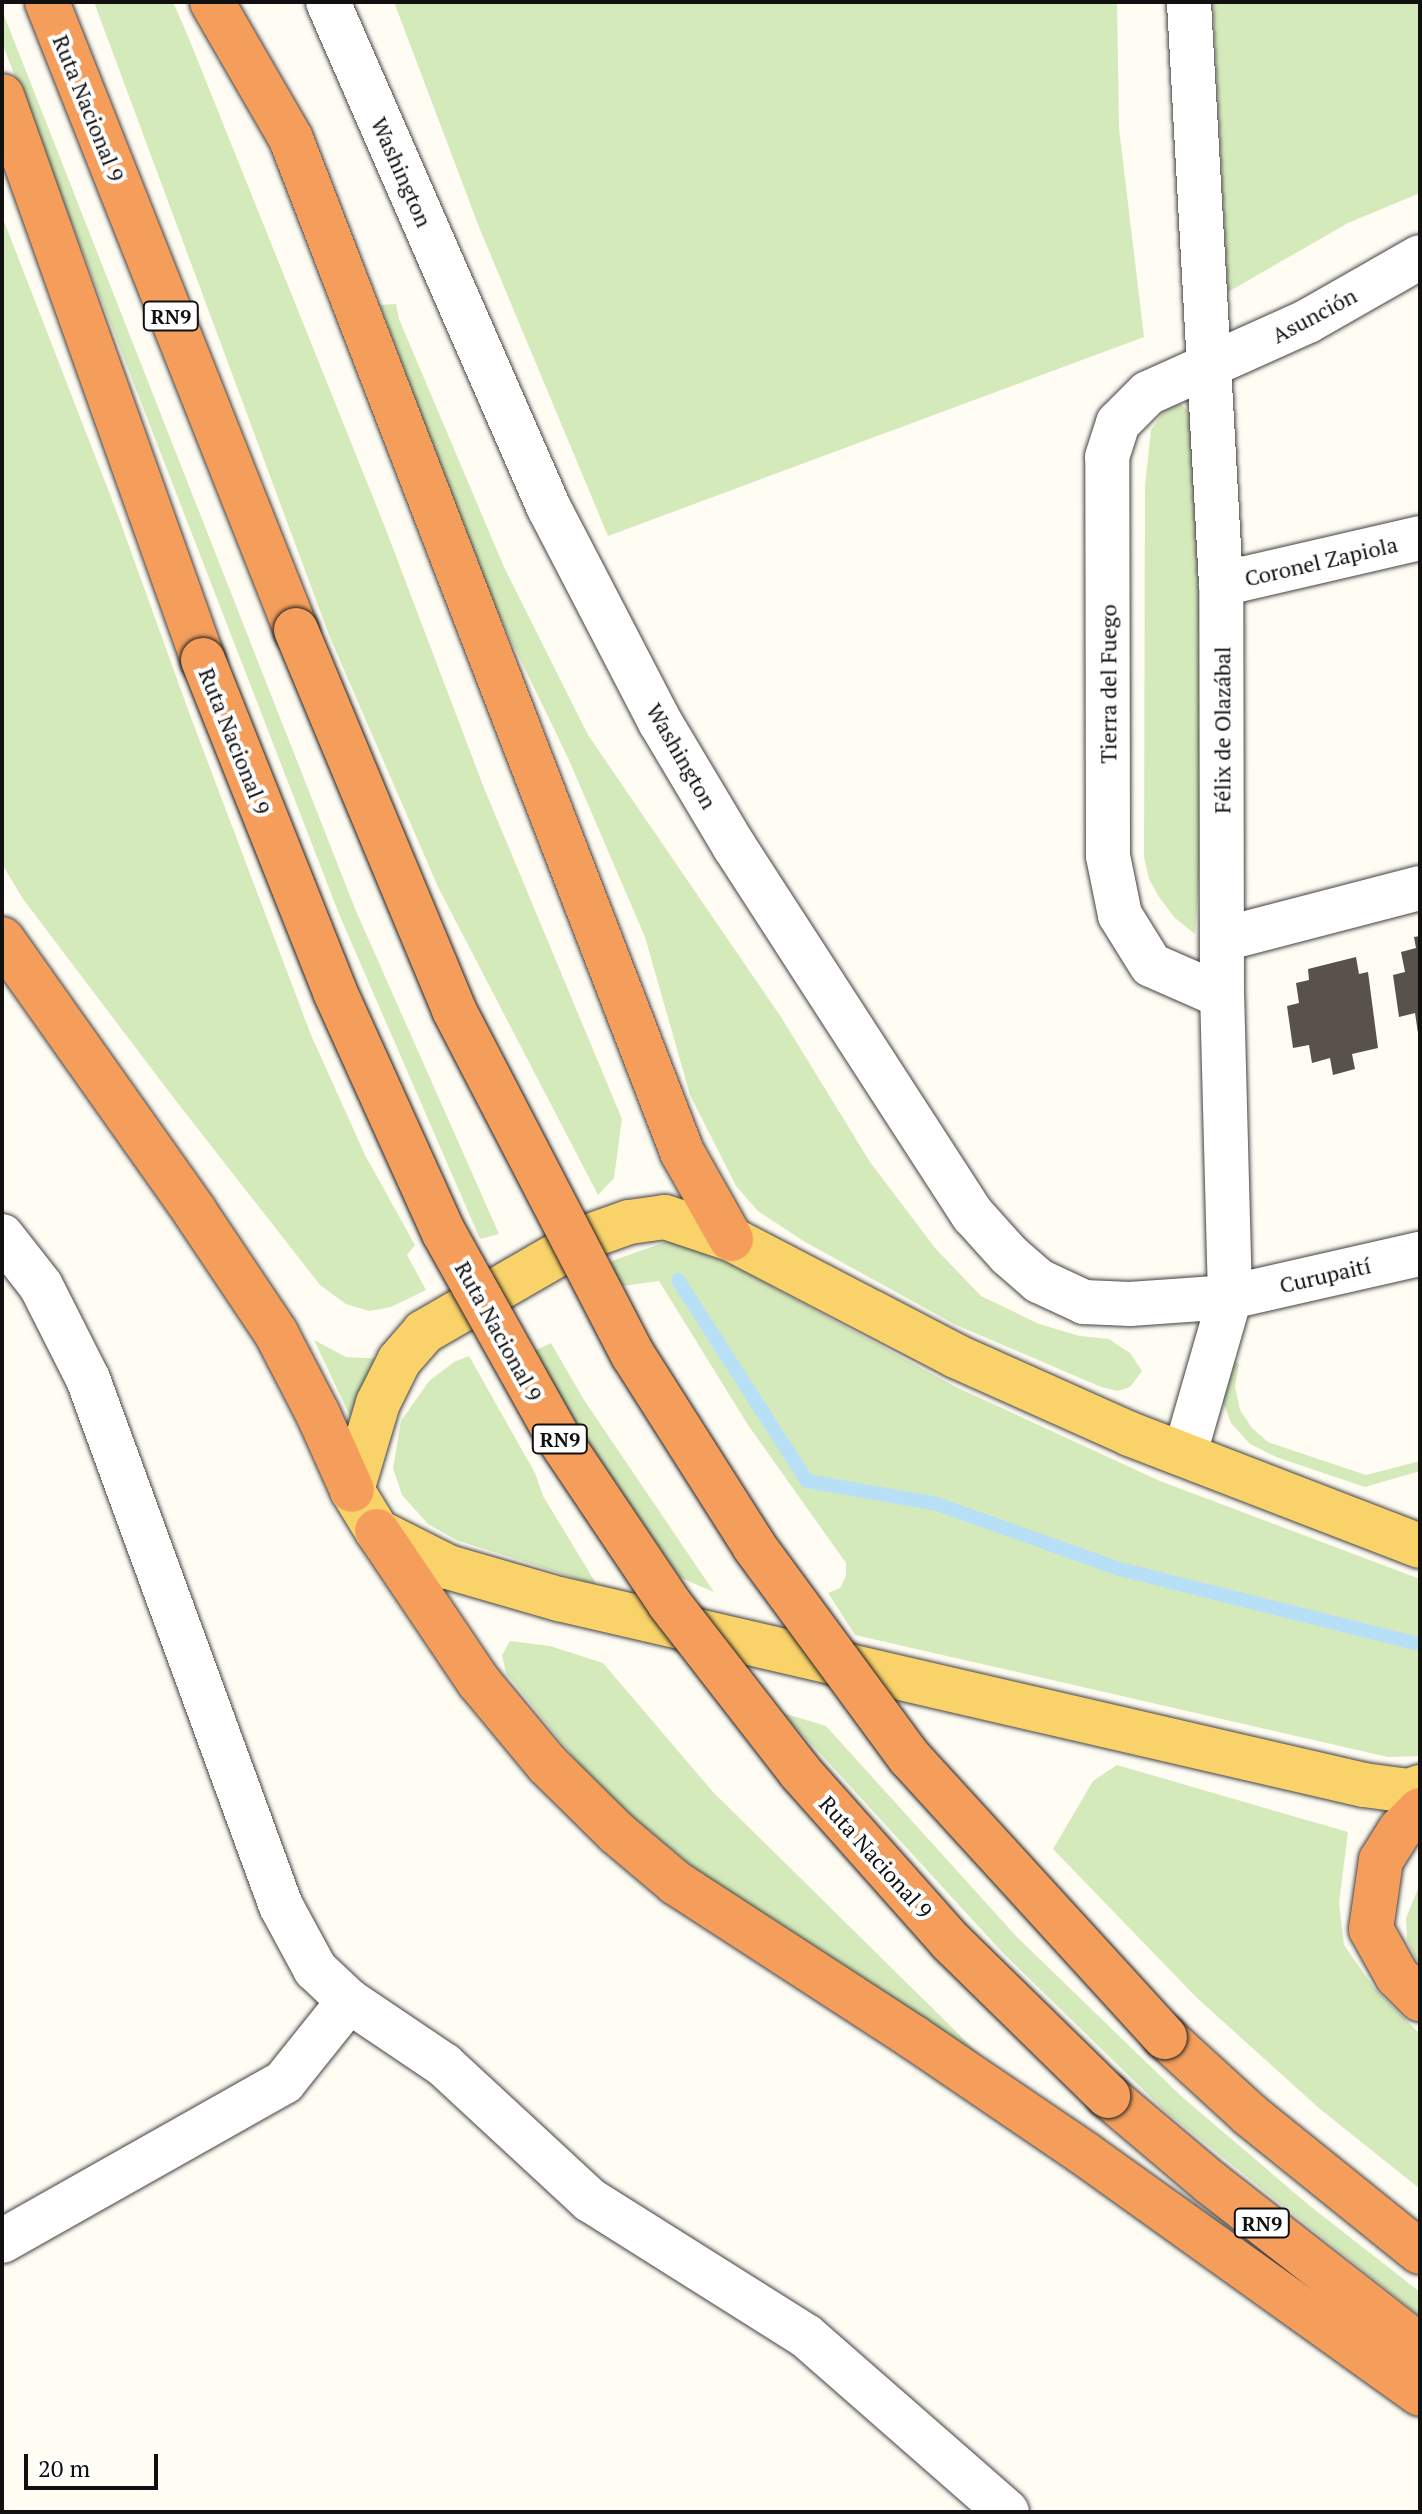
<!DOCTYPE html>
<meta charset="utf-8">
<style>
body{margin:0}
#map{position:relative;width:1422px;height:2514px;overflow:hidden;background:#fffcf3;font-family:"PT Serif",serif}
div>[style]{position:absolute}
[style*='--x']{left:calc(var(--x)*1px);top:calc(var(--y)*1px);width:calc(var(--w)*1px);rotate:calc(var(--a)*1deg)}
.green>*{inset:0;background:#d5eabb}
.stream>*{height:14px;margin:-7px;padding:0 7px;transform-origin:7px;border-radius:7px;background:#b7e0f7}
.building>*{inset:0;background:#59514c}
.roads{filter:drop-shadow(0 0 2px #434343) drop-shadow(0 0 2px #434343)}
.minor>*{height:44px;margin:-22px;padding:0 22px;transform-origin:22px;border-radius:22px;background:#fff}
.major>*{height:44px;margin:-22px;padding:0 22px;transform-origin:22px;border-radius:22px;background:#f9d369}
.highway>*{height:44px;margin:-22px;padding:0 22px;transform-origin:22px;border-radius:22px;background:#f59e5b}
.bridges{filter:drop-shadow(0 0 2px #212121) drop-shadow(0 0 2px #212121)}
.highway-bridge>*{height:44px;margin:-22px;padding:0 22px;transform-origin:22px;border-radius:22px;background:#f59e5b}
span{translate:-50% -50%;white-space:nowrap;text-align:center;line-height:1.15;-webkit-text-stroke:8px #fff;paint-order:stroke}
.shield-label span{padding:2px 6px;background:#fff;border:2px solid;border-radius:6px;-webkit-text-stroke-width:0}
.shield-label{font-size:20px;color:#101010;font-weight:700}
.street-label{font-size:22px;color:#101010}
.frame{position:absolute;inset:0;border:4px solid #101010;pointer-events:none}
.scale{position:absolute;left:24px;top:2454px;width:134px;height:36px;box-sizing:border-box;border:4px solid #101010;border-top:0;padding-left:10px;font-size:24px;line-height:28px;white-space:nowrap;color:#101010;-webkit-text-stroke:6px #fff;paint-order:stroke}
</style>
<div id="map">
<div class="green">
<div style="clip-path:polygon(94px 2px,173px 2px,187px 34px,383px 522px,484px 788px,622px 1119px,614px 1178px,598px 1195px,438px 887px,329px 635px)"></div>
<div style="clip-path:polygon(394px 2px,1117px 2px,1119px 128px,1144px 337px,608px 536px,479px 227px)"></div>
<div style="clip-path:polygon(1213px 2px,1420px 2px,1420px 193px,1348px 223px,1228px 292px)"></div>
<div style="clip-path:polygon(2px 10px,356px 911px,499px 1234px,480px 1239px,339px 914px,2px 43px)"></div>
<div style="clip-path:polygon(2px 216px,116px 510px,190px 715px,311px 1035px,365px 1155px,415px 1245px,407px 1255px,426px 1290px,391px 1307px,369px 1311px,346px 1304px,320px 1285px,173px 1097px,23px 899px,2px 864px)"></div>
<div style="clip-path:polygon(396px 304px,399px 319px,504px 567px,588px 735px,781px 1017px,870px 1162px,935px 1248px,981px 1296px,1039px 1324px,1080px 1336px,1109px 1339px,1130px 1353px,1142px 1371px,1130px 1387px,1118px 1391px,1101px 1387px,954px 1324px,805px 1242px,758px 1211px,736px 1186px,690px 1095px,645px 937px,568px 758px,482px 580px,380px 305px)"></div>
<div style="clip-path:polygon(1181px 404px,1189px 413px,1200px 494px,1203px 819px,1195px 934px,1175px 918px,1159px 897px,1149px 879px,1144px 857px,1145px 486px,1151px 430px,1167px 407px)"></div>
<div style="clip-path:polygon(671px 1240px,732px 1265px,958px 1388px,1160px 1481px,1420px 1579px,1420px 1756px,1388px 1757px,855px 1635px,828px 1593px,840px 1588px,846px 1576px,846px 1563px,748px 1425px,659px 1281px,623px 1286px,606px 1263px)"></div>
<div style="clip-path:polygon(314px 1340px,346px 1357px,385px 1359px,374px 1376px,364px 1382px,350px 1416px)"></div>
<div style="clip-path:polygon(551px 1343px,584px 1400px,714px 1592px,681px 1578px,583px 1434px,534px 1351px)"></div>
<div style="clip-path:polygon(1224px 1354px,1239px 1364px,1235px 1387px,1240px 1410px,1252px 1428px,1268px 1442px,1366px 1475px,1420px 1461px,1420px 1471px,1365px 1487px,1276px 1457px,1250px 1444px,1231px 1423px,1223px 1402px,1220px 1379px)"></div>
<div style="clip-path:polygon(469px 1356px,535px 1473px,543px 1496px,597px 1585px,456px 1540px,428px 1524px,402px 1495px,393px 1468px,401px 1421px,429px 1381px,454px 1362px)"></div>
<div style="clip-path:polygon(510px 1641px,550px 1646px,603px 1663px,713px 1792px,989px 2064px,761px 1923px,600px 1790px,506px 1673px,502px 1655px)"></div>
<div style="clip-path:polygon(783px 1713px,826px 1726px,1016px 1936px,1181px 2096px,1310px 2206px,1420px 2292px,1420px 2316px,1165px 2111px,1002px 1952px)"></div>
<div style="clip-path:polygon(1117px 1765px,1348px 1832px,1339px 1903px,1344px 1945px,1374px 1988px,1420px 2034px,1420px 2189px,1320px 2109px,1197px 1998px,1053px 1849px,1093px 1781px)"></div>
<div style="clip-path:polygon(1420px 1884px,1420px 1967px,1407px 1940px,1406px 1918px)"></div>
</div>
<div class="stream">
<div style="--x:678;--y:1280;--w:239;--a:57.3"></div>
<div style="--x:807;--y:1481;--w:132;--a:10"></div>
<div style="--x:937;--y:1504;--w:194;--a:19.6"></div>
<div style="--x:1120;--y:1569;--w:304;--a:14.1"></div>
</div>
<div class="building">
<div style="clip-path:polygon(1420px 936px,1420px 1032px,1418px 1033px,1415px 1013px,1399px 1017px,1393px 975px,1405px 972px,1401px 952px,1416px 948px,1414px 937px)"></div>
<div style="clip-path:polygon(1356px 957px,1359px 974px,1368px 972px,1378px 1048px,1352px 1054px,1355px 1069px,1333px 1075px,1330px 1058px,1312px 1063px,1309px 1045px,1293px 1048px,1287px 1006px,1299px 1003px,1296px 983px,1309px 980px,1308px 969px)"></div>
</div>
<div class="roads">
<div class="minor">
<div style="--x:328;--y:2;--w:552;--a:66.41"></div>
<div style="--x:549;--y:508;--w:241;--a:62.6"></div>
<div style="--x:660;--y:722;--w:144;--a:59.2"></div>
<div style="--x:734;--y:846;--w:440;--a:57.1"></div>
<div style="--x:973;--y:1215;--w:54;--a:48"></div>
<div style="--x:1009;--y:1255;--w:40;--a:41"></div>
<div style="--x:1039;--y:1281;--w:50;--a:25"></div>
<div style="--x:1084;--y:1302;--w:46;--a:2.5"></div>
<div style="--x:1130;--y:1304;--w:100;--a:-4"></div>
<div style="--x:1230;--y:1297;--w:195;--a:-12.8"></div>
<div style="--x:1221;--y:584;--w:204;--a:-13"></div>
<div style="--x:1224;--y:939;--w:203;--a:-14.6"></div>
<div style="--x:1222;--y:996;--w:77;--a:-156.4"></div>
<div style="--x:1151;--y:965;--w:59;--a:-121.8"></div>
<div style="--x:1120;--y:915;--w:60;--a:-101.5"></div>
<div style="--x:1108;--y:856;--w:399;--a:-90.1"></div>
<div style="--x:1107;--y:457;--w:36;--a:-72"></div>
<div style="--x:1118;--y:423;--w:42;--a:-45"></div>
<div style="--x:1148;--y:393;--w:175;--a:-24.2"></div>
<div style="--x:1308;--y:321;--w:129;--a:-29.7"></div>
<div style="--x:2;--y:1236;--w:63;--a:52"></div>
<div style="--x:41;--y:1286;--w:104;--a:63.2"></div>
<div style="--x:88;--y:1379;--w:561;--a:69.89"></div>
<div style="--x:281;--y:1906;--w:72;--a:61.6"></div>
<div style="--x:315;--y:1969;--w:47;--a:43.3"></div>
<div style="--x:1185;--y:1453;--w:162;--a:-73.9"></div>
<div style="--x:1230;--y:1297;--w:301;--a:-91.5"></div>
<div style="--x:1222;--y:996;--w:412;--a:-90.1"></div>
<div style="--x:1221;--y:584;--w:583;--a:-93.15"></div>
<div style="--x:2;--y:2241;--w:324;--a:-29.4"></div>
<div style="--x:284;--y:2082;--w:104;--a:-51.3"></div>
<div style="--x:349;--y:2001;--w:115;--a:34"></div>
<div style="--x:444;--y:2065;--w:199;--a:42.8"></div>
<div style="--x:590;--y:2200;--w:255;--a:32.2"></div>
<div style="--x:806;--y:2336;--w:267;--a:41.2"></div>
</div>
<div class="major">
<div style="--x:1420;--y:1546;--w:311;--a:-158.9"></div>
<div style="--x:1130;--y:1434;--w:191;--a:-155.9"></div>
<div style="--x:956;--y:1356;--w:254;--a:-152.5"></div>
<div style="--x:731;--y:1239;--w:70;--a:-161.6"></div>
<div style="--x:665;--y:1217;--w:36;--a:172"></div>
<div style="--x:629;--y:1222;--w:41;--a:160.3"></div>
<div style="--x:590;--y:1236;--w:192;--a:150"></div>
<div style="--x:424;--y:1332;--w:38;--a:131"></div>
<div style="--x:399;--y:1361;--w:47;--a:116.6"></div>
<div style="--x:378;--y:1403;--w:91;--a:106.6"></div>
<div style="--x:352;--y:1490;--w:48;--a:58.6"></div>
<div style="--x:377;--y:1531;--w:80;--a:26.9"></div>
<div style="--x:448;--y:1567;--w:116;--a:16.1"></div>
<div style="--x:559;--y:1599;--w:826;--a:13.01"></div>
<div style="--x:1364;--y:1785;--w:45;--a:7.6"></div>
<div style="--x:1409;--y:1791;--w:12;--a:-20"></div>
</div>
<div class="highway">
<div style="--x:47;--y:2;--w:676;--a:68.37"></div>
<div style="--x:212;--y:2;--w:158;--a:60"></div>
<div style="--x:291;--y:139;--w:1086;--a:68.89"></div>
<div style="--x:682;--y:1152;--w:100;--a:60.6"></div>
<div style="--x:2;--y:96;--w:599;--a:70.38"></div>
<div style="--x:2;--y:939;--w:334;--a:54.7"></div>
<div style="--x:195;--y:1212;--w:146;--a:56.2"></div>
<div style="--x:276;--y:1333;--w:91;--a:62.6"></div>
<div style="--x:318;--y:1414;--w:83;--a:65.9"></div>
<div style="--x:377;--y:1531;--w:182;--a:56"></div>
<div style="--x:479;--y:1682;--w:108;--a:50.3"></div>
<div style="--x:548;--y:1765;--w:98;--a:44.6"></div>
<div style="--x:618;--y:1834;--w:76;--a:40.2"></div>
<div style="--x:676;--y:1883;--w:283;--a:33"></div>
<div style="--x:913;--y:2037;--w:208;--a:34.2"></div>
<div style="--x:1085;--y:2154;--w:412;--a:35.6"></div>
<div style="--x:1420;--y:1810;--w:28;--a:135"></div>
<div style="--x:1400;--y:1830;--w:36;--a:122"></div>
<div style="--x:1381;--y:1860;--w:70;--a:98.2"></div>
<div style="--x:1371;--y:1929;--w:54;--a:61"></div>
<div style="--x:1397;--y:1976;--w:33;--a:45"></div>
<div style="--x:1165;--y:2037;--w:115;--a:42.5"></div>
<div style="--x:1250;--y:2115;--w:218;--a:38.9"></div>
<div style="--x:1108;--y:2096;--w:135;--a:40.2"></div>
<div style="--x:1211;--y:2183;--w:265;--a:38"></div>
</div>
</div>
<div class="bridges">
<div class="highway-bridge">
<div style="--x:296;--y:630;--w:412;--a:67.4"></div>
<div style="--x:454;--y:1010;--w:389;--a:62.6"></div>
<div style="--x:633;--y:1355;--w:226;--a:57.6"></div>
<div style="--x:754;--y:1546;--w:263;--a:53.7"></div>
<div style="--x:910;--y:1758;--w:378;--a:47.6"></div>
<div style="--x:203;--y:660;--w:357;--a:68.3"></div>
<div style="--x:335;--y:992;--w:265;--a:65.7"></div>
<div style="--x:444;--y:1233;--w:236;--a:60.8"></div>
<div style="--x:559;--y:1439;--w:197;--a:56.1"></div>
<div style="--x:669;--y:1603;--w:214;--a:52.2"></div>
<div style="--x:800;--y:1772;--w:227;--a:48.4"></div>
<div style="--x:951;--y:1942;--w:220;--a:44.4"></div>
</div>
</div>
<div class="shield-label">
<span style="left:171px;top:316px">RN9</span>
<span style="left:560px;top:1439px">RN9</span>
<span style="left:1262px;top:2223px">RN9</span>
</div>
<div class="street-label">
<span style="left:89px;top:108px;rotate:68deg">Ruta Nacional 9</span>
<span style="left:402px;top:172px;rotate:66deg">Washington</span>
<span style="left:1314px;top:315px;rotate:-28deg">Asunción</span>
<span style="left:1321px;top:561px;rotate:-13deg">Coronel Zapiola</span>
<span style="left:1108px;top:684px;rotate:-90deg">Tierra del Fuego</span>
<span style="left:1222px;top:730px;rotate:-90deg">Félix de Olazábal</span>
<span style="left:235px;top:741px;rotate:68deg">Ruta Nacional 9</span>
<span style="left:682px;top:756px;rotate:60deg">Washington</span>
<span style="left:1325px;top:1275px;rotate:-13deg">Curupaití</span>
<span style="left:499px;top:1331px;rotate:61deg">Ruta Nacional 9</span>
<span style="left:876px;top:1857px;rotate:48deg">Ruta Nacional 9</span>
</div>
<div class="frame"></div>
<div class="scale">20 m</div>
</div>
